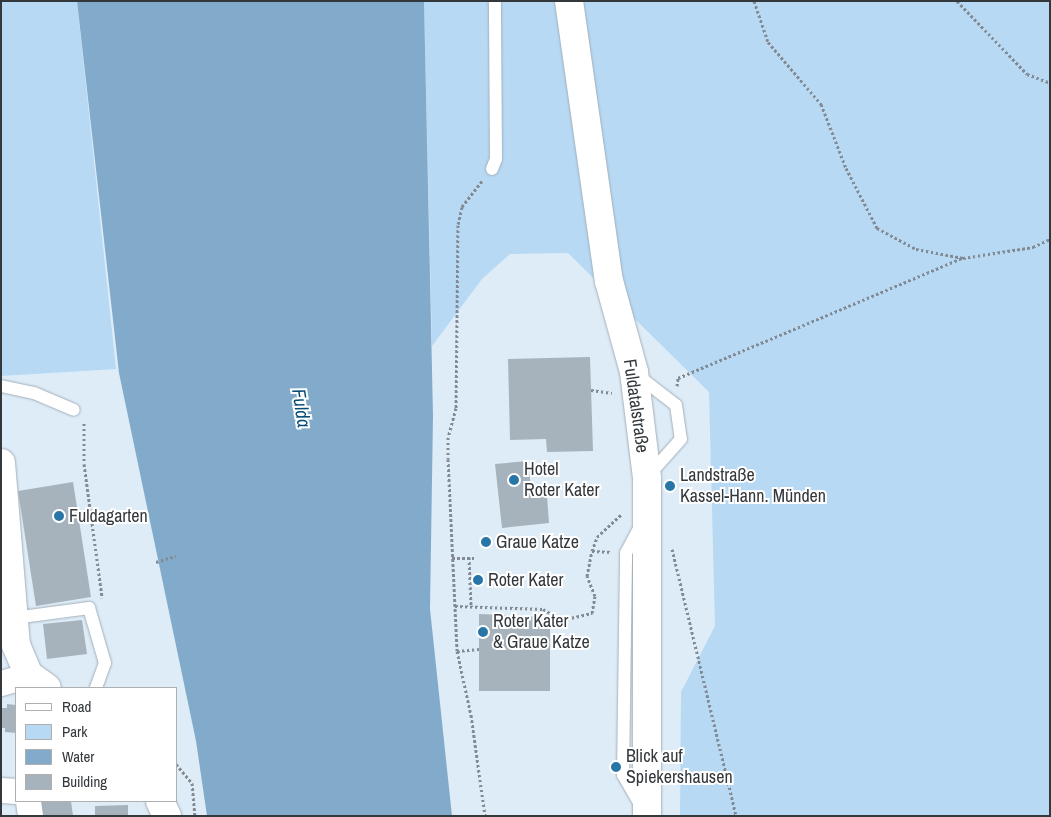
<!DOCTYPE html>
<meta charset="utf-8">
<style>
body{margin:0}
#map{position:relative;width:1051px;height:817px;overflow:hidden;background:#deecf7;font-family:"Archivo Narrow",sans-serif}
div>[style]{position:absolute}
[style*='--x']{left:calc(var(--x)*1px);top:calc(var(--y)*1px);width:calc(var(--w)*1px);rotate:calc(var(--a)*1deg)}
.green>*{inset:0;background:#b7d9f4}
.water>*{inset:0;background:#82abcb}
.building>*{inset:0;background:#a6b3bd}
.path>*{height:3px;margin-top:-1.5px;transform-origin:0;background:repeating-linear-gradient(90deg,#828b93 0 2.5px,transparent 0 5px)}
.roads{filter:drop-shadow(0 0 1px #a3afb9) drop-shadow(0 0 1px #a3afb9)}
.lane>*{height:12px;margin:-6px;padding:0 6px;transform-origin:6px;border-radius:6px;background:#fff}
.street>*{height:25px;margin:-12.5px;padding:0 12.5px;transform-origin:12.5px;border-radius:12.5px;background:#fff}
.secondary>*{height:28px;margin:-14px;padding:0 14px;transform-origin:14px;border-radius:14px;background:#fff}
.dots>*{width:14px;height:14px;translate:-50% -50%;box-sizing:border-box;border:2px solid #fff;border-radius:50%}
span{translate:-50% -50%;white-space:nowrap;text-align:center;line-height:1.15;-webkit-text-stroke:4px #fff;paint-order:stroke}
.street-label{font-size:18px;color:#33383c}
.poi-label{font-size:18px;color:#33383c}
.left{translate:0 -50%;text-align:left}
.water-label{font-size:19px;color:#044d77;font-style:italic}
.frame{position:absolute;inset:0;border:2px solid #33383c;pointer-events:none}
.legend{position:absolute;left:15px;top:687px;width:162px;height:115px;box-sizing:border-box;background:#fff;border:1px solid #adafb1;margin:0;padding:6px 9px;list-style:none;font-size:15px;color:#33383c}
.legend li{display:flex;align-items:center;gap:10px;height:25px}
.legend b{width:25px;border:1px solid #adafb1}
</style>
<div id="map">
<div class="green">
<div style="clip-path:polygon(1px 1px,77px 1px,116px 369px,1px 376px)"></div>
<div style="clip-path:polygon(424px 1px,1050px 1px,1050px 816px,680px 816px,681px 692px,715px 626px,709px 392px,568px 253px,510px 254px,482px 279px,432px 346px)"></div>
</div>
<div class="water">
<div style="clip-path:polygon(77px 1px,424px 1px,433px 416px,430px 609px,452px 816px,207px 816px,196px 741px,119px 373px)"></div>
</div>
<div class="building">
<div style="clip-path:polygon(590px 357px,593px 451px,547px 452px,546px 439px,510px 440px,508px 359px)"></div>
<div style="clip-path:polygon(528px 461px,532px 497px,547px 496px,549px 523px,502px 528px,495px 464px)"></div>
<div style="clip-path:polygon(73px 482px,91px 597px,36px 606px,18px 491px)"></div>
<div style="clip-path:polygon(479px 614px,550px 617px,550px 691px,479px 691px)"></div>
<div style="clip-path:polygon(82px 620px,87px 654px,47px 659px,43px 624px)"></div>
<div style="clip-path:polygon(7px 704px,16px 705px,16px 733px,5px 732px,5px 728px,1px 728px,1px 708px,7px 708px)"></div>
<div style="clip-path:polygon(38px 801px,71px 801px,73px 816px,40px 816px)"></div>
<div style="clip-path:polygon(128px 805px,128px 816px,95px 816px,95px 806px)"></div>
</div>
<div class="path">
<div style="--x:754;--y:1;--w:43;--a:71.1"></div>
<div style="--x:768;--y:42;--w:82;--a:49.5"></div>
<div style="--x:821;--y:104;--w:69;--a:68.7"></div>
<div style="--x:846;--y:168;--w:68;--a:62.7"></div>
<div style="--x:877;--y:228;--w:44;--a:28.3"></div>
<div style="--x:916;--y:249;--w:48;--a:10.8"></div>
<div style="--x:963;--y:258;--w:71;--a:-8.9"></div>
<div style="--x:1033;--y:247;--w:19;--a:-25"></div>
<div style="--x:957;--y:1;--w:101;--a:46.2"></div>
<div style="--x:1027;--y:74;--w:25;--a:21"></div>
<div style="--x:482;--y:181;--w:33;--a:128"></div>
<div style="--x:462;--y:207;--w:18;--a:103"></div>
<div style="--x:458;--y:225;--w:183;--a:90.6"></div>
<div style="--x:456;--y:408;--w:30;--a:105"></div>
<div style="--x:448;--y:437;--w:22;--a:90"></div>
<div style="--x:448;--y:459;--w:192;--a:87.3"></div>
<div style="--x:457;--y:651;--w:66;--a:77.7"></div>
<div style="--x:471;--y:715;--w:102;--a:82.1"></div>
<div style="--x:677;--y:386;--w:8;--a:-83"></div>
<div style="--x:678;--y:378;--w:308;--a:-22.9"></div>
<div style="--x:591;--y:390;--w:21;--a:8"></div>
<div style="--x:84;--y:423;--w:41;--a:90"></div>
<div style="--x:84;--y:464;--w:135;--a:82.3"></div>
<div style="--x:672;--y:549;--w:275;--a:76.5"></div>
<div style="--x:592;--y:551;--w:19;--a:3"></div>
<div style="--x:469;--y:557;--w:49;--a:87.7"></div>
<div style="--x:452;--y:558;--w:22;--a:0"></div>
<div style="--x:156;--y:562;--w:21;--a:-17"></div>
<div style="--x:455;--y:606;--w:88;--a:2"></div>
<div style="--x:543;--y:609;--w:22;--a:30"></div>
<div style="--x:562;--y:620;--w:31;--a:-13"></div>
<div style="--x:592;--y:613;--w:17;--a:-80"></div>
<div style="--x:595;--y:596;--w:22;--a:-112"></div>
<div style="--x:587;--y:576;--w:25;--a:-79"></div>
<div style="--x:592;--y:551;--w:15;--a:-70"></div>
<div style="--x:597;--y:537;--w:34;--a:-43"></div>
<div style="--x:457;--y:651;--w:22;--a:-5"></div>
<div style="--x:176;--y:764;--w:25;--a:50"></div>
<div style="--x:192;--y:783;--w:33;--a:85"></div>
</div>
<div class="roads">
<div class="lane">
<div style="--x:492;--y:169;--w:11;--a:-68"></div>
<div style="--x:496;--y:159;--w:158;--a:-90.4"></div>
<div style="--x:637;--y:375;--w:49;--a:37.6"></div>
<div style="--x:676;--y:405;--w:34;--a:82"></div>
<div style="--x:681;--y:439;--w:50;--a:131.7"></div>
<div style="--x:1;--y:386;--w:34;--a:12"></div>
<div style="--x:34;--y:393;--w:43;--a:23"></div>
<div style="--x:14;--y:618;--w:76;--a:-7.6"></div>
<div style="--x:89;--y:608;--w:57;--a:73.8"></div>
<div style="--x:105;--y:663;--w:27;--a:110"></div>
<div style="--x:641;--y:806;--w:36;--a:-120"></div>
<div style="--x:623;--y:775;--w:222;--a:-89.2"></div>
<div style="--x:626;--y:553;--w:32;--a:-62"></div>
</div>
<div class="street">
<div style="--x:1;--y:683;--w:29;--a:-16"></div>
<div style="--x:1;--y:790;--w:15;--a:4"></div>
<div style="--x:28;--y:801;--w:15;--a:82"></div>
</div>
<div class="secondary">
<div style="--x:569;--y:1;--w:283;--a:81.9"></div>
<div style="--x:609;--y:281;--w:94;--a:74.6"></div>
<div style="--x:634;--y:372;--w:107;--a:83"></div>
<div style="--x:647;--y:478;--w:338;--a:90"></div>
<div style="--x:1;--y:463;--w:183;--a:85.3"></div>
<div style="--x:16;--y:645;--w:33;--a:67"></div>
<div style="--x:29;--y:675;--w:22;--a:36"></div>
<div style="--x:160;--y:801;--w:17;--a:65"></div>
</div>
</div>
<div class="dots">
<div style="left:514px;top:480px;background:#2875a7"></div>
<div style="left:670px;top:486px;background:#2875a7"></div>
<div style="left:59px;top:516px;background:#2875a7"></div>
<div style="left:486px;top:542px;background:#2875a7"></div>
<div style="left:478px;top:580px;background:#2875a7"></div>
<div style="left:483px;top:632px;background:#2875a7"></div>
<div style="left:616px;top:767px;background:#2875a7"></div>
</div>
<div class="street-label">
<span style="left:636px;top:406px;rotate:82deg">Fuldatalstraße</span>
</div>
<div class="poi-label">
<span class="left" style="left:524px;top:480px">Hotel<br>Roter Kater</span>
<span class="left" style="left:680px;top:486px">Landstraße<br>Kassel-Hann. Münden</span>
<span class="left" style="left:69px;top:516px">Fuldagarten</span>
<span class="left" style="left:496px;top:542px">Graue Katze</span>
<span class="left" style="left:488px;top:580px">Roter Kater</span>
<span class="left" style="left:493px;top:632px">Roter Kater<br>&amp; Graue Katze</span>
<span class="left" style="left:626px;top:767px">Blick auf<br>Spiekershausen</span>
</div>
<div class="water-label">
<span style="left:301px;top:408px;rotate:81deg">Fulda</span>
</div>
<div class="frame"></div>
<ul class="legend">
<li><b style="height:6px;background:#fff"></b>Road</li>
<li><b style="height:14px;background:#b7d9f4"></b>Park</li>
<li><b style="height:14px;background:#82abcb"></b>Water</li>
<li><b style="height:14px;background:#a6b3bd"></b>Building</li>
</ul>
</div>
